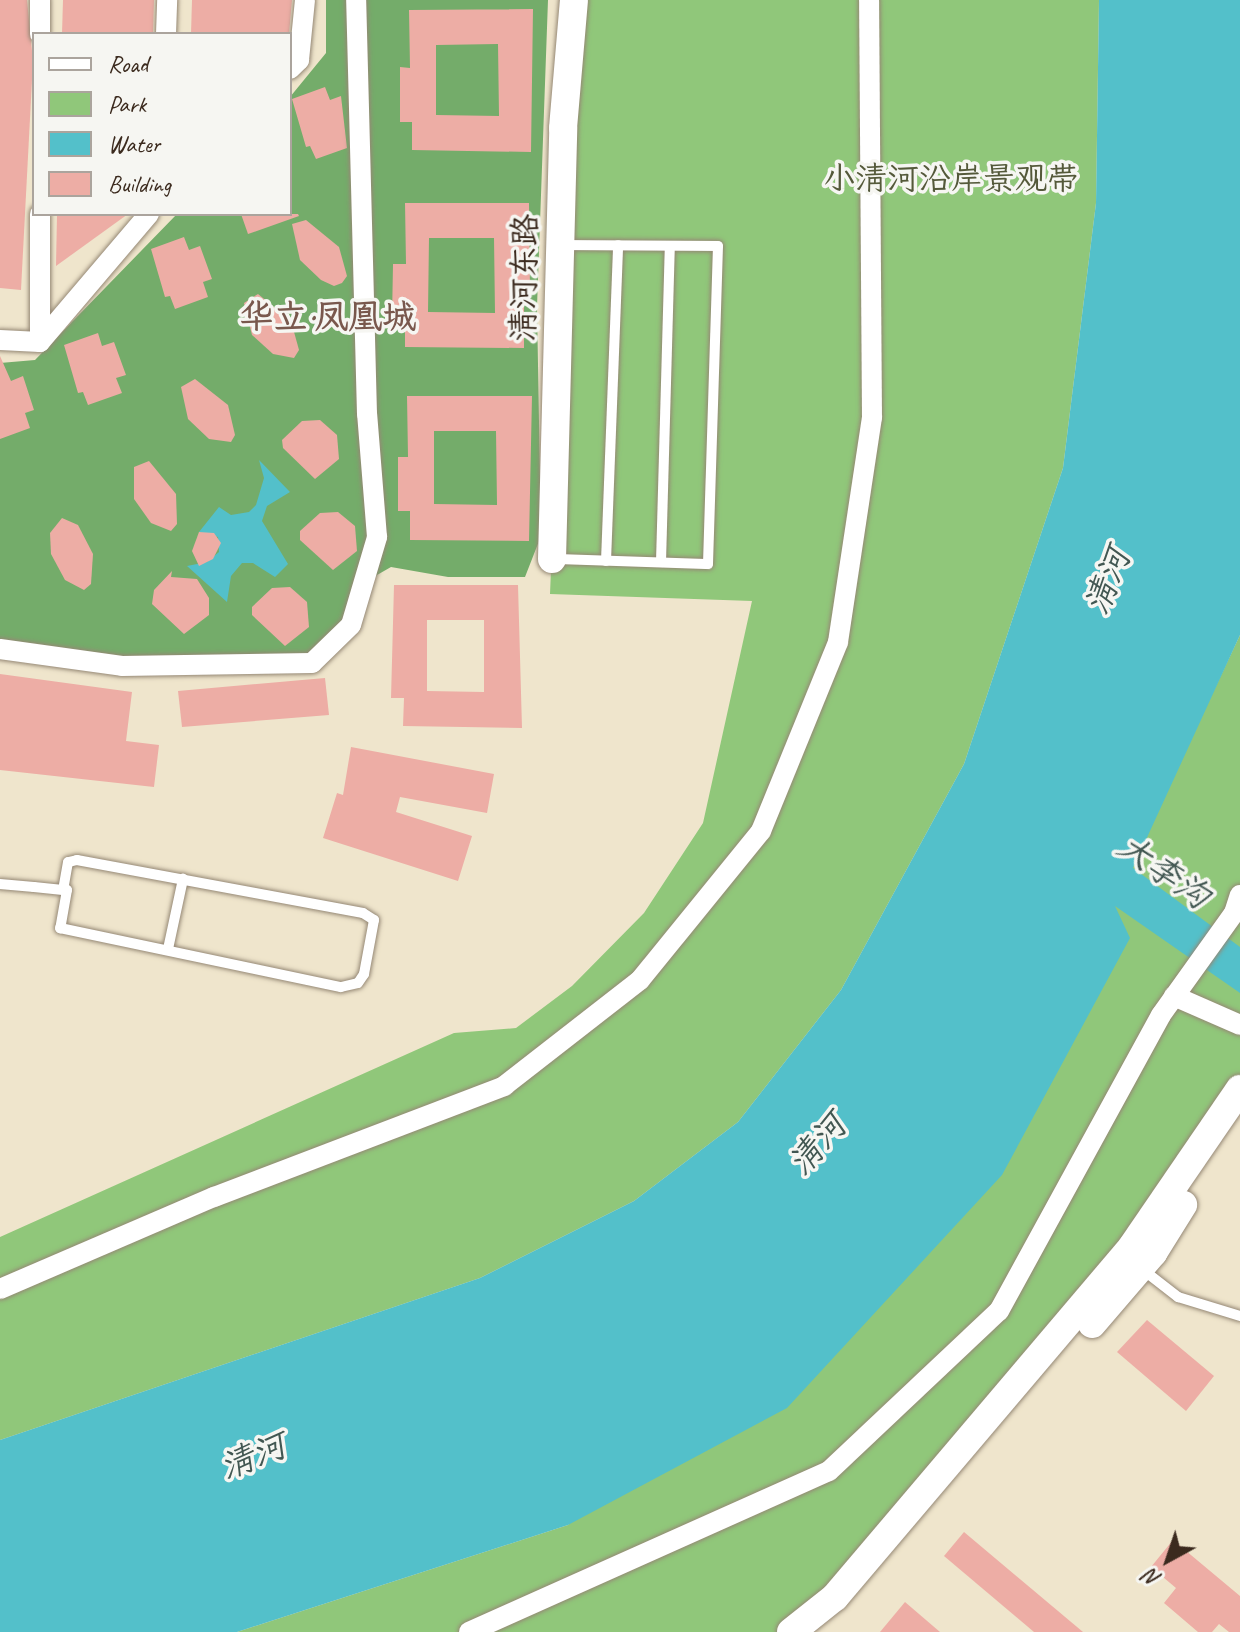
<!DOCTYPE html>
<meta charset="utf-8">
<style>
body{margin:0}
#map{position:relative;width:1240px;height:1632px;overflow:hidden;background:#efe5cc;font-family:Caveat,"LXGW WenKai TC",sans-serif}
div>[style]{position:absolute}
[style*='--x']{left:calc(var(--x)*1px);top:calc(var(--y)*1px);width:calc(var(--w)*1px);rotate:calc(var(--a)*1deg)}
.green>*{inset:0;background:#90c77a}
.forest>*{inset:0;background:#74ac6a}
.water>*{inset:0;background:#53c0ca}
.building>*{inset:0;background:#edada5}
.roads{filter:drop-shadow(0 0 2px #958875) drop-shadow(0 0 2px #958875)}
.lane>*{height:10px;margin:-5px;padding:0 5px;transform-origin:5px;border-radius:5px;background:#fff}
.street>*{height:20px;margin:-10px;padding:0 10px;transform-origin:10px;border-radius:10px;background:#fff}
.secondary>*{height:28px;margin:-14px;padding:0 14px;transform-origin:14px;border-radius:14px;background:#fff}
span{translate:-50% -50%;white-space:nowrap;text-align:center;line-height:1.15;-webkit-text-stroke:7px #f6f6f2;paint-order:stroke}
.park-label{font-size:32px;color:#54593a}
.street-label{font-size:32px;color:#3b2a1e}
.neighbourhood-label{font-size:34px;color:#79584d;font-weight:700}
.water-label{font-size:34px;color:#425752;font-style:italic}
.legend{position:absolute;left:32px;top:32px;width:260px;height:184px;box-sizing:border-box;background:#f6f6f2;border:2px solid #aba49d;margin:0;padding:10px 14px;list-style:none;font-size:24px;color:#3b2a1e}
.legend li{display:flex;align-items:center;gap:16px;height:40px}
.legend b{width:40px;border:2px solid #aba49d}
.north{position:absolute;left:1128px;top:1520px;width:80px;height:80px;-webkit-text-stroke:6px #f6f6f2;paint-order:stroke;rotate:220deg;font-size:22px;font-weight:700;line-height:32px;text-align:center;color:#3b2a1e}
.north::after{content:'';display:block;margin:auto;width:28px;height:36px;background:#3b2a1e;clip-path:polygon(50% 0,100% 100%,50% 72%,0 100%)}
</style>
<div id="map">
<div class="green">
<div style="clip-path:polygon(575px 0,1099px 0,1096px 203px,1063px 468px,964px 764px,841px 990px,738px 1122px,634px 1201px,480px 1278px,0 1440px,0 1237px,454px 1033px,516px 1028px,572px 986px,644px 913px,703px 823px,752px 601px,550px 594px)"></div>
<div style="clip-path:polygon(1240px 635px,1240px 1098px,792px 1632px,237px 1632px,568px 1525px,1113px 904px)"></div>
</div>
<div class="forest">
<div style="clip-path:polygon(326px 0,548px 0,537px 307px,541px 536px,525px 577px,448px 577px,391px 567px,363px 583px,351px 625px,312px 663px,122px 666px,0 649px,0 363px,35px 360px,177px 214px,290px 214px,290px 97px,326px 53px)"></div>
</div>
<div class="water">
<div style="clip-path:polygon(1099px 0,1240px 0,1240px 635px,1133px 868px,1240px 947px,1240px 993px,1115px 906px,1130px 938px,1002px 1175px,787px 1408px,568px 1525px,237px 1632px,0 1632px,0 1440px,480px 1278px,634px 1201px,738px 1122px,841px 990px,964px 764px,1063px 468px,1096px 203px)"></div>
<div style="clip-path:polygon(259px 460px,290px 492px,267px 506px,262px 521px,288px 564px,275px 577px,253px 563px,242px 563px,231px 576px,227px 602px,187px 566px,207px 562px,219px 552px,218px 537px,199px 532px,219px 507px,231px 515px,249px 512px,256px 505px,264px 478px)"></div>
</div>
<div class="building">
<div style="clip-path:polygon(0 0,27px 0,33px 61px,21px 290px,0 288px)"></div>
<div style="clip-path:polygon(63px 0,154px 0,153px 34px,62px 34px)"></div>
<div style="clip-path:polygon(192px 0,292px 0,289px 34px,191px 34px)"></div>
<div style="clip-path:polygon(evenodd,533px 9px,531px 152px,412px 150px,412px 122px,400px 122px,400px 67px,410px 68px,409px 10px,533px 9px,498px 44px,499px 116px,436px 115px,436px 45px,498px 44px)"></div>
<div style="clip-path:polygon(325px 87px,330px 100px,341px 96px,347px 148px,316px 159px,310px 146px,306px 147px,292px 99px)"></div>
<div style="clip-path:polygon(evenodd,405px 203px,529px 203px,530px 290px,524px 290px,524px 348px,405px 347px,405px 319px,392px 318px,393px 264px,406px 264px,405px 203px,429px 238px,494px 238px,495px 313px,428px 312px,429px 238px)"></div>
<div style="clip-path:polygon(57px 214px,128px 214px,56px 266px)"></div>
<div style="clip-path:polygon(241px 214px,298px 214px,299px 216px,248px 234px)"></div>
<div style="clip-path:polygon(306px 220px,339px 247px,347px 276px,342px 283px,334px 286px,321px 280px,300px 260px,292px 224px)"></div>
<div style="clip-path:polygon(184px 237px,189px 250px,200px 246px,212px 279px,203px 282px,208px 297px,175px 309px,170px 296px,165px 297px,151px 249px)"></div>
<div style="clip-path:polygon(258px 294px,291px 321px,299px 350px,294px 358px,273px 354px,252px 335px,244px 303px)"></div>
<div style="clip-path:polygon(98px 333px,102px 346px,114px 342px,126px 375px,116px 378px,122px 393px,88px 405px,83px 392px,78px 393px,64px 345px)"></div>
<div style="clip-path:polygon(0 356px,11px 381px,23px 376px,34px 410px,25px 413px,30px 428px,0 439px)"></div>
<div style="clip-path:polygon(195px 379px,228px 405px,235px 435px,231px 442px,209px 439px,188px 419px,181px 387px)"></div>
<div style="clip-path:polygon(evenodd,407px 396px,532px 396px,529px 541px,410px 540px,410px 511px,398px 511px,398px 457px,408px 457px,407px 396px,434px 431px,496px 431px,497px 505px,434px 504px,434px 431px)"></div>
<div style="clip-path:polygon(320px 420px,337px 435px,339px 459px,315px 479px,283px 448px,282px 440px,302px 421px)"></div>
<div style="clip-path:polygon(149px 461px,176px 494px,177px 524px,171px 531px,151px 523px,134px 499px,134px 467px)"></div>
<div style="clip-path:polygon(338px 512px,355px 526px,357px 551px,333px 570px,300px 540px,300px 531px,320px 513px)"></div>
<div style="clip-path:polygon(62px 518px,78px 525px,93px 554px,91px 584px,84px 590px,65px 580px,51px 554px,50px 533px)"></div>
<div style="clip-path:polygon(199px 532px,214px 533px,221px 543px,213px 559px,199px 566px,192px 551px)"></div>
<div style="clip-path:polygon(172px 571px,171px 577px,197px 579px,209px 598px,209px 615px,184px 634px,152px 604px,154px 590px)"></div>
<div style="clip-path:polygon(evenodd,394px 585px,518px 585px,522px 728px,403px 726px,404px 698px,391px 698px,394px 585px,427px 620px,484px 620px,484px 692px,427px 691px,427px 620px)"></div>
<div style="clip-path:polygon(290px 587px,307px 602px,309px 627px,285px 646px,252px 615px,252px 607px,272px 588px)"></div>
<div style="clip-path:polygon(0 674px,132px 692px,126px 741px,159px 745px,154px 787px,0 770px)"></div>
<div style="clip-path:polygon(325px 678px,329px 715px,182px 727px,178px 691px)"></div>
<div style="clip-path:polygon(351px 747px,494px 774px,487px 813px,400px 797px,396px 812px,472px 836px,458px 881px,323px 838px,337px 793px,343px 795px)"></div>
<div style="clip-path:polygon(1147px 1320px,1214px 1376px,1186px 1411px,1117px 1352px)"></div>
<div style="clip-path:polygon(964px 1532px,1083px 1632px,1034px 1632px,944px 1556px)"></div>
<div style="clip-path:polygon(1173px 1540px,1240px 1596px,1240px 1632px,1229px 1632px,1219px 1624px,1212px 1632px,1198px 1632px,1164px 1603px,1176px 1588px,1151px 1567px)"></div>
<div style="clip-path:polygon(905px 1602px,940px 1632px,880px 1632px)"></div>
</div>
<div class="roads">
<div class="lane">
<div style="--x:555;--y:559;--w:153;--a:1.9"></div>
<div style="--x:708;--y:564;--w:318;--a:-88.2"></div>
<div style="--x:718;--y:246;--w:156;--a:-179.6"></div>
<div style="--x:606;--y:561;--w:316;--a:-87.8"></div>
<div style="--x:661;--y:562;--w:316;--a:-88.4"></div>
<div style="--x:0;--y:884;--w:34;--a:5"></div>
<div style="--x:34;--y:887;--w:29;--a:6"></div>
<div style="--x:63;--y:890;--w:4;--a:0"></div>
<div style="--x:67;--y:890;--w:39;--a:100"></div>
<div style="--x:60;--y:928;--w:287;--a:11.9"></div>
<div style="--x:341;--y:987;--w:17;--a:-13"></div>
<div style="--x:358;--y:983;--w:11;--a:-56"></div>
<div style="--x:364;--y:974;--w:55;--a:-79.5"></div>
<div style="--x:374;--y:920;--w:13;--a:-148"></div>
<div style="--x:363;--y:913;--w:291;--a:-169.5"></div>
<div style="--x:77;--y:860;--w:9;--a:167"></div>
<div style="--x:68;--y:862;--w:28;--a:100"></div>
<div style="--x:168;--y:949;--w:72;--a:-77.9"></div>
<div style="--x:1142;--y:1269;--w:46;--a:37.9"></div>
<div style="--x:1178;--y:1297;--w:65;--a:17"></div>
</div>
<div class="street">
<div style="--x:40;--y:0;--w:34;--a:90"></div>
<div style="--x:166;--y:34;--w:34;--a:-88"></div>
<div style="--x:290;--y:69;--w:13;--a:-45"></div>
<div style="--x:299;--y:60;--w:60;--a:-84.3"></div>
<div style="--x:40;--y:214;--w:128;--a:90"></div>
<div style="--x:0;--y:340;--w:40;--a:2.9"></div>
<div style="--x:40;--y:342;--w:168;--a:-49.6"></div>
<div style="--x:0;--y:649;--w:123;--a:7.9"></div>
<div style="--x:122;--y:666;--w:190;--a:-0.9"></div>
<div style="--x:312;--y:663;--w:54;--a:-44.3"></div>
<div style="--x:351;--y:625;--w:92;--a:-73.5"></div>
<div style="--x:377;--y:537;--w:123;--a:-94.6"></div>
<div style="--x:367;--y:414;--w:414;--a:-91.5"></div>
<div style="--x:1174;--y:996;--w:72;--a:23.7"></div>
<div style="--x:0;--y:1289;--w:233;--a:-23.3"></div>
<div style="--x:214;--y:1197;--w:311;--a:-20.9"></div>
<div style="--x:504;--y:1086;--w:172;--a:-37.9"></div>
<div style="--x:640;--y:980;--w:192;--a:-50.9"></div>
<div style="--x:761;--y:831;--w:204;--a:-67.8"></div>
<div style="--x:838;--y:642;--w:227;--a:-81.4"></div>
<div style="--x:872;--y:418;--w:418;--a:-90.4"></div>
<div style="--x:469;--y:1632;--w:394;--a:-24.1"></div>
<div style="--x:829;--y:1471;--w:233;--a:-43.3"></div>
<div style="--x:999;--y:1311;--w:337;--a:-61.3"></div>
<div style="--x:1161;--y:1015;--w:125;--a:-54.4"></div>
<div style="--x:1234;--y:913;--w:19;--a:-72"></div>
</div>
<div class="secondary">
<div style="--x:552;--y:559;--w:431;--a:-88.5"></div>
<div style="--x:563;--y:128;--w:128;--a:-85.1"></div>
<div style="--x:1092;--y:1324;--w:94;--a:-49.3"></div>
<div style="--x:1153;--y:1253;--w:57;--a:-58"></div>
<div style="--x:791;--y:1632;--w:56;--a:-38.5"></div>
<div style="--x:835;--y:1597;--w:461;--a:-49.7"></div>
<div style="--x:1133;--y:1245;--w:189;--a:-55.6"></div>
</div>
</div>
<div class="park-label">
<span style="left:951px;top:179px">小清河沿岸景观带</span>
</div>
<div class="street-label">
<span style="left:525px;top:278px;rotate:-89deg">清河东路</span>
</div>
<div class="neighbourhood-label">
<span style="left:328px;top:317px">华立·凤凰城</span>
</div>
<div class="water-label">
<span style="left:1107px;top:581px;rotate:-68deg">清河</span>
<span style="left:1164px;top:871px;rotate:35deg">大李沟</span>
<span style="left:817px;top:1144px;rotate:-49deg">清河</span>
<span style="left:253px;top:1456px;rotate:-22deg">清河</span>
</div>
<ul class="legend">
<li><b style="height:10px;background:#fff"></b>Road</li>
<li><b style="height:22px;background:#90c77a"></b>Park</li>
<li><b style="height:22px;background:#53c0ca"></b>Water</li>
<li><b style="height:22px;background:#edada5"></b>Building</li>
</ul>
<div class="north">N</div>
</div>
